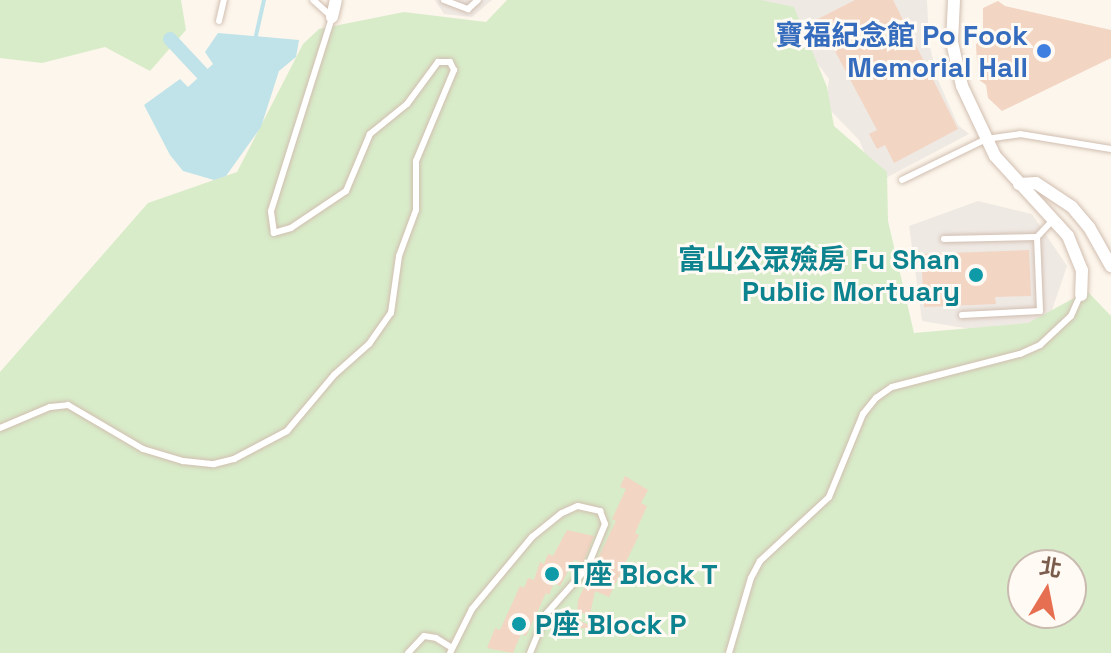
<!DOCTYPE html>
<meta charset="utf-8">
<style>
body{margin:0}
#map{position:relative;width:1111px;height:653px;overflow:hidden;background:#fdf6ec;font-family:"Space Grotesk","Noto Sans TC",sans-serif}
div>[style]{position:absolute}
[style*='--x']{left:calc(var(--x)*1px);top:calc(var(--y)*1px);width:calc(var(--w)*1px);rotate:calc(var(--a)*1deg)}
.industrial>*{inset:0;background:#efe9e4}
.green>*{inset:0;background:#d8ecc9}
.water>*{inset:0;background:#bfe3e8}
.stream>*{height:4px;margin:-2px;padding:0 2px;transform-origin:2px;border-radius:2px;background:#bfe3e8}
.canal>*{height:14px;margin:-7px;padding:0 7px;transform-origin:7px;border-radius:7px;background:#bfe3e8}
.building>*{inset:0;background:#f3d5c3}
.roads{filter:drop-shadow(0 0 2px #d1beb0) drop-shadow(0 0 2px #d1beb0)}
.service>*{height:6px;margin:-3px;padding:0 3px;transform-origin:3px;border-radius:3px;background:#fff}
.minor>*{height:12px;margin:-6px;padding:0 6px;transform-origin:6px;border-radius:6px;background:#fff}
.dots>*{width:22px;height:22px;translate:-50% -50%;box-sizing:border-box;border:4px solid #fffaf3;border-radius:50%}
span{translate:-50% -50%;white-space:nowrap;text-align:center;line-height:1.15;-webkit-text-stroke:6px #fffaf3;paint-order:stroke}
.shop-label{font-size:28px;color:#366cbe;font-weight:700}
.right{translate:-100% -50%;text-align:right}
.culture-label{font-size:28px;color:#0d838f;font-weight:700}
.left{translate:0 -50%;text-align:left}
.north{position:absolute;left:1007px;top:549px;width:80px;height:80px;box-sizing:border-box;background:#fffaf3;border:2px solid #cabbb1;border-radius:50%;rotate:10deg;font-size:22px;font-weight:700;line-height:32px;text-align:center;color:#7a5c4d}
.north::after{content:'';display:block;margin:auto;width:28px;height:36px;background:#e76f51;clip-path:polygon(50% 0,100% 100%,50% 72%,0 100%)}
</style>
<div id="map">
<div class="industrial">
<div style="clip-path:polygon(435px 0,492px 0,472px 17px,444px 14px)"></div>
<div style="clip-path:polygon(751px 0,927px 0,929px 42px,937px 78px,958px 125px,969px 134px,884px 179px,873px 172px,859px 140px,826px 106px,829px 79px,808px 51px)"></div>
<div style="clip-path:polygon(978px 201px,1032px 214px,1067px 266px,1047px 325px,983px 331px,922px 321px,909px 226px)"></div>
</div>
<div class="green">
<div style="clip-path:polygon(0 0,181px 0,186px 30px,150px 71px,105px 47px,42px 63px,0 58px)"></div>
<div style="clip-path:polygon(evenodd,507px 0,761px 0,794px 7px,827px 87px,834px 126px,887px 172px,888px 221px,914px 333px,1028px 323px,1087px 291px,1111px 316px,1111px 653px,0 653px,0 372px,148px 203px,237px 172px,303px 44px,319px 29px,404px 12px,486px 22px,507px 0,1023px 565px,1071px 565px,1071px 613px,1023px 613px,1023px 565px)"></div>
</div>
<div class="water">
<div style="clip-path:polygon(218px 33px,299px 40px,296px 57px,279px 71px,261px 127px,226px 176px,214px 180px,183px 171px,170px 155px,144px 105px,180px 79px,188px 87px,213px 64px,205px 52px)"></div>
</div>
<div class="stream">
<div style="--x:255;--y:40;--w:41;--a:-77.3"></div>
</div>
<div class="canal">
<div style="--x:170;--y:39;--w:64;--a:46.9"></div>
</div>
<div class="building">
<div style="clip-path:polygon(855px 0,893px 0,958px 129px,894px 163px,885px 145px,877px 149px,869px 134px,877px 130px,828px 38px,819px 43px,808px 24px)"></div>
<div style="clip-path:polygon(998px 1px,1005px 6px,1111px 30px,1111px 58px,1002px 111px,988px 98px,986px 85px,978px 79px,976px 45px,983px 30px,983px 8px)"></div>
<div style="clip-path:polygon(1029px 250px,1031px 296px,995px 297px,996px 304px,924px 307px,921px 254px)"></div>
<div style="clip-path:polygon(625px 476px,648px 490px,641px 503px,647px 506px,635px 533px,639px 535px,609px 597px,595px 591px,590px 614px,577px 613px,578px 600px,616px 521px,612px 519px,626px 489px,620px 487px)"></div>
<div style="clip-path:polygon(567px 530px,594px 536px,583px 563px,574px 560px,560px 586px,554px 583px,549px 595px,546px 593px,526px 636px,521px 634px,513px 653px,487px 648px,495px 628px,500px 630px,520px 586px,524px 588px,528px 578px,534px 580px,540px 562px,544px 564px,548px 554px,553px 556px)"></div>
<div style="clip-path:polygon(559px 613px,592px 626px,591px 628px,566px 629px,555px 624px)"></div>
</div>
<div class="roads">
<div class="service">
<div style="--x:444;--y:0;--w:26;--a:21"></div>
<div style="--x:468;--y:9;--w:13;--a:-42"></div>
<div style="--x:219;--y:21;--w:22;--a:-77"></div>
<div style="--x:902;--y:180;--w:93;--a:-26"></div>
<div style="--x:986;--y:139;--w:34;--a:-8"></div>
<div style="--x:1020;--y:134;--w:92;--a:9.4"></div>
<div style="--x:944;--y:239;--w:93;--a:-1.2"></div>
<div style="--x:1037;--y:237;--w:23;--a:-47"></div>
<div style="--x:962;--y:315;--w:78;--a:-2.9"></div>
<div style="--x:1040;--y:311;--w:74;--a:-92.3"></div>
<div style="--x:0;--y:428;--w:54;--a:-22.8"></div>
<div style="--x:50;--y:407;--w:18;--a:-6"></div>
<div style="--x:68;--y:405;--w:87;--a:30.4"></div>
<div style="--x:143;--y:449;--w:42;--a:16.7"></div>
<div style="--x:183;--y:461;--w:31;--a:6"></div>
<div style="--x:214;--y:464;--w:21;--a:-14"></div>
<div style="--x:234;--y:459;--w:60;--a:-27.8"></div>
<div style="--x:287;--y:431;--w:73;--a:-50"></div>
<div style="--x:334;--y:375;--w:47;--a:-41.5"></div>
<div style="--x:369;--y:344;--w:38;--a:-55"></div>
<div style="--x:391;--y:313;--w:58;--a:-82"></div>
<div style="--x:399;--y:256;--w:49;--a:-69.7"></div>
<div style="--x:416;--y:210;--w:49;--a:-90"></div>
<div style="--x:416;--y:161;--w:99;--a:-67.3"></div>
<div style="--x:454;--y:70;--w:9;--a:-117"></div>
<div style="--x:450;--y:62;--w:12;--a:180"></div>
<div style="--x:438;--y:62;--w:52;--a:126.4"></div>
<div style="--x:407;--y:104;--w:48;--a:141"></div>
<div style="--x:370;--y:134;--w:62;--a:112.8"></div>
<div style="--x:346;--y:191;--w:66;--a:146.1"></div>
<div style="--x:291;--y:228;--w:18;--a:164"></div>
<div style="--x:274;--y:233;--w:22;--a:-98"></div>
<div style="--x:271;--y:211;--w:203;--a:-72.5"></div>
<div style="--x:332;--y:17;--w:25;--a:-138"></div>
<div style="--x:408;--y:653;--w:23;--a:-47"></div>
<div style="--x:424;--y:636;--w:12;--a:9"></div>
<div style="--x:436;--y:638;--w:19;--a:32"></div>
<div style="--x:450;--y:653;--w:49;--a:-63.4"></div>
<div style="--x:472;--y:609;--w:94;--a:-50.2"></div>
<div style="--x:532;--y:537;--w:38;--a:-39"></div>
<div style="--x:562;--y:513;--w:17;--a:-24"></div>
<div style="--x:578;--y:506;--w:23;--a:13"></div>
<div style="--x:600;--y:511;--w:14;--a:69"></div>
<div style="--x:605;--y:524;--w:48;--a:112.2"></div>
<div style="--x:587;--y:568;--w:62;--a:131.7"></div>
<div style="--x:546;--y:614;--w:42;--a:112.3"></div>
<div style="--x:729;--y:653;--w:78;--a:-73.7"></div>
<div style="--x:751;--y:578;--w:19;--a:-62"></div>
<div style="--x:760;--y:561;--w:94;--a:-42.8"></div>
<div style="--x:829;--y:497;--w:90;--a:-67.7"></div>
<div style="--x:863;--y:414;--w:21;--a:-51"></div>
<div style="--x:876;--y:398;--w:19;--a:-35"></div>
<div style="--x:892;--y:387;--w:132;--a:-14.5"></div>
<div style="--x:1020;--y:354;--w:22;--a:-24"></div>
<div style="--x:1040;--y:345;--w:42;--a:-43.1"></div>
<div style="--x:1071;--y:316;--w:22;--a:-66"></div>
</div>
<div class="minor">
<div style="--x:954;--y:0;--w:42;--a:92.7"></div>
<div style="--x:952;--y:42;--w:45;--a:77.2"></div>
<div style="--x:962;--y:86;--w:77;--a:64.8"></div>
<div style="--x:995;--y:156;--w:108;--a:47.6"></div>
<div style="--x:1068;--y:236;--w:37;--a:68"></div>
<div style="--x:1082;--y:270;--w:25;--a:92"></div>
<div style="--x:332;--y:17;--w:17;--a:-77"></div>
<div style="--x:1019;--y:184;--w:17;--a:-3"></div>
<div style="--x:1036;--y:183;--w:43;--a:33.7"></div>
<div style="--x:1072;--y:207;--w:26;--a:50"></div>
<div style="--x:1089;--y:227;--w:45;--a:60.6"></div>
</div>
</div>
<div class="dots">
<div style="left:1044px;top:51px;background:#3f7fe0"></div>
<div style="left:976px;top:275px;background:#0f9aa8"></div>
<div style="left:552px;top:574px;background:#0f9aa8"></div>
<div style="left:519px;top:624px;background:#0f9aa8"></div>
</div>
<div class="shop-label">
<span class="right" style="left:1028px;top:51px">寶福紀念館 Po Fook<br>Memorial Hall</span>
</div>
<div class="culture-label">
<span class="right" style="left:960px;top:275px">富山公眾殮房 Fu Shan<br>Public Mortuary</span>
<span class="left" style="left:568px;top:574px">T座 Block T</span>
<span class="left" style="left:535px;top:624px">P座 Block P</span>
</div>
<div class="north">北</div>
</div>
